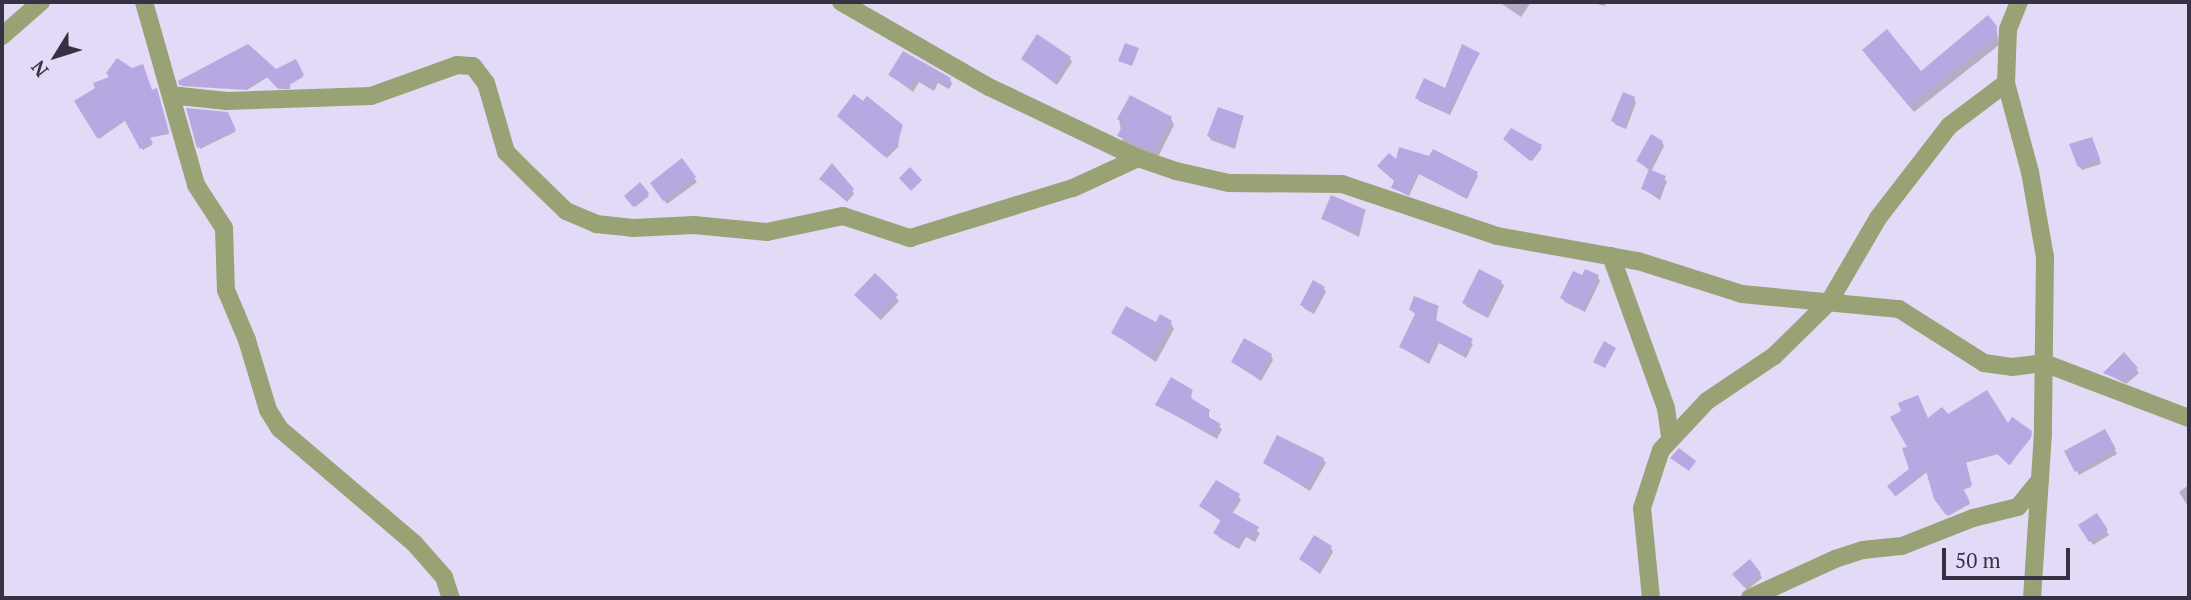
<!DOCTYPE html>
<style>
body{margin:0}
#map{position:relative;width:2191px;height:600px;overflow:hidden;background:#e2daf7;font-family:"PT Serif",serif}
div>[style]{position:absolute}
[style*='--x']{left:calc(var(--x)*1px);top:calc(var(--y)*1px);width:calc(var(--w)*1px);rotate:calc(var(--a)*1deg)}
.shadow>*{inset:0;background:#0003}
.building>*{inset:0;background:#b8a8e2}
.minor>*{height:18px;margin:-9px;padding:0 9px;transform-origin:9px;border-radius:9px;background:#99a274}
span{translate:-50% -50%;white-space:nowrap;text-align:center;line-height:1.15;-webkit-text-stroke:6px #e2daf7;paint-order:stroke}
.frame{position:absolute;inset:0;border:4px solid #363144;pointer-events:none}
.north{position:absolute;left:21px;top:21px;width:70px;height:70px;-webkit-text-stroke:5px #e2daf7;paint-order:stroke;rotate:232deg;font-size:19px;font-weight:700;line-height:28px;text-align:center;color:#363144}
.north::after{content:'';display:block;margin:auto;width:24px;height:32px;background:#363144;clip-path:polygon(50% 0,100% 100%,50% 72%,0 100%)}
.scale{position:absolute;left:1942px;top:548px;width:128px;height:32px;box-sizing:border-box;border:4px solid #363144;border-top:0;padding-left:9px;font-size:21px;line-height:24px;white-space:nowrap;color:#363144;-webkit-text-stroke:5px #e2daf7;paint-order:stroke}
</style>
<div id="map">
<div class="shadow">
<div style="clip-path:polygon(1499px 2px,1531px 2px,1521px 17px)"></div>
<div style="clip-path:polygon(1589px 2px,1606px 2px,1605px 6px)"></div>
<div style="clip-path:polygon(1996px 27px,1999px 45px,1914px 112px,1868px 57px,1921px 73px)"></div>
<div style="clip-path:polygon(1478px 55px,1450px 115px,1419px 101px,1417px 98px,1446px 91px)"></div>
<div style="clip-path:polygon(1070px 58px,1072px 62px,1057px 85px,1023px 59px)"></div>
<div style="clip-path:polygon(295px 61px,303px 77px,289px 85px,290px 89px,279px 89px,268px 77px,247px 90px,182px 86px,180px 82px,276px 71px)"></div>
<div style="clip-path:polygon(890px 75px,950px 79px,952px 84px,949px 89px,938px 83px,934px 91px,919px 82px,913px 92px)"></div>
<div style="clip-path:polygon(152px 92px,157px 92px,169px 134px,148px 138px,152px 145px,143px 150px,126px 120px,99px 139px,76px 102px)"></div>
<div style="clip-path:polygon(1634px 98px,1636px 103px,1626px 129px,1616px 125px,1613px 121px)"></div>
<div style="clip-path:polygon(188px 110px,227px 114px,235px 132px,200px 149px)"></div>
<div style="clip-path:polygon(1243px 118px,1235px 149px,1211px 140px,1209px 136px)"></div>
<div style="clip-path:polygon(841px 119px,901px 126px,898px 147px,887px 158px)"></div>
<div style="clip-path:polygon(1119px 119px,1171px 119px,1174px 125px,1158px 157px,1123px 142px)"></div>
<div style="clip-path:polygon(1531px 139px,1542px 148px,1532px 161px,1506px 141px)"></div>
<div style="clip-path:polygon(1662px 142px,1664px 146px,1651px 172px,1667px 181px,1660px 200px,1643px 189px,1650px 171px,1638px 161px)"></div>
<div style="clip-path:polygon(2094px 143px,2101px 164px,2082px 170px,2079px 166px)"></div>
<div style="clip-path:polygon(682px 161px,697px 182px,667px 204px,654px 187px)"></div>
<div style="clip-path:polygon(1397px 162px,1477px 174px,1478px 176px,1467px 199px,1419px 174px,1409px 196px,1393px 188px)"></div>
<div style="clip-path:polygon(821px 179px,852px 190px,854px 194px,847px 202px)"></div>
<div style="clip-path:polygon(640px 185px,649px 196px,635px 207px,626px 196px)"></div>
<div style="clip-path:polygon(1365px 211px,1359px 237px,1323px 219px)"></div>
<div style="clip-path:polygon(875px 276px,899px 301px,881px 320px,859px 299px)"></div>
<div style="clip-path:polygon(1597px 276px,1600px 281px,1585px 312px,1565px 302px,1562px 298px,1583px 278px)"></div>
<div style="clip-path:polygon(1501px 282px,1504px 286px,1488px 318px,1467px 307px,1464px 303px)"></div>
<div style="clip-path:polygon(1323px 288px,1326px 292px,1314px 314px,1305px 309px,1302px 305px)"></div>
<div style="clip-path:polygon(1438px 307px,1436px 322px,1473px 344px,1466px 358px,1439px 343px,1429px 364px,1401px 347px,1416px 315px,1411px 310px)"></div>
<div style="clip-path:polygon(1170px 322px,1174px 329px,1156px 362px,1113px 333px)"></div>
<div style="clip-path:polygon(1271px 355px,1273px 360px,1261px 381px,1233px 362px)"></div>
<div style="clip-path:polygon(2136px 369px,2139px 373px,2126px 384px,2104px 372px)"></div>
<div style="clip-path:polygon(1192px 391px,1191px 400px,1209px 411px,1209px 419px,1222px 429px,1217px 439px,1157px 405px)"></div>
<div style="clip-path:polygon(1947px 417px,2032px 434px,2010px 465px,1998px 454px,1965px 463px,1971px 487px,1962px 490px,1970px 504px,1948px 516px,1937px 501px,1927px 472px,1896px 496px,1890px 488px,1911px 469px,1909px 448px,1928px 421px)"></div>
<div style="clip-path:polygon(2105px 431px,2117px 454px,2079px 475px,2066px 452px)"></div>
<div style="clip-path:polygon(1323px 459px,1326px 463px,1310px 491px,1265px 463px)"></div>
<div style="clip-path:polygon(2189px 485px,2189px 508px,2179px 492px)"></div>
<div style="clip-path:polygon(1238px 496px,1241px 500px,1232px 514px,1260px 533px,1255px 542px,1246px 537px,1239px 549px,1218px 537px,1222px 522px,1201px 506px)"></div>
<div style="clip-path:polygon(2096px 516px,2109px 535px,2093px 545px,2081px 526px)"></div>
<div style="clip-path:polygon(1331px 548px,1333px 552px,1320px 574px,1301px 559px)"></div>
<div style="clip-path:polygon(1760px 574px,1762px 578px,1747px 590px,1737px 578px)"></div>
</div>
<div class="building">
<div style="clip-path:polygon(1988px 15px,1997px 26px,1996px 38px,1909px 106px,1862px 50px,1887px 29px,1921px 71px)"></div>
<div style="clip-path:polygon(1037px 34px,1071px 57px,1054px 82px,1021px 59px)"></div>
<div style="clip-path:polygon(1125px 43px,1139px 48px,1132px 66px,1118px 61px)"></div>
<div style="clip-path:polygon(248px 44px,276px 69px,296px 59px,304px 75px,289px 83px,291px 87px,277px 88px,266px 76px,246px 89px,179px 85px,178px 81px)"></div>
<div style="clip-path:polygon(1462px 44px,1480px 53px,1448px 113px,1415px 98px,1424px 78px,1445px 88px)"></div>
<div style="clip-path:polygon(903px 51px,951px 78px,946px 86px,936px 80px,931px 88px,916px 78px,910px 88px,888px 75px)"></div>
<div style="clip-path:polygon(117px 58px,132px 68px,143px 64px,152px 90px,157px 88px,169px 132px,149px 136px,153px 143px,140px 149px,124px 119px,97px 138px,74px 101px,95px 88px,93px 83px,109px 77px,106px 73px)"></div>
<div style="clip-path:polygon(1623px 92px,1635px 97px,1623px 126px,1611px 121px)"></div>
<div style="clip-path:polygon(854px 94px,863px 101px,867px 96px,903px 125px,897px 144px,884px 156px,837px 116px)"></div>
<div style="clip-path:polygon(1130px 95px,1172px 117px,1154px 151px,1117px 136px,1124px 123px,1117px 119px)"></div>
<div style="clip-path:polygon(1218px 107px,1244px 116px,1233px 146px,1207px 136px)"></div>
<div style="clip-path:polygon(186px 108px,228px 112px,236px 130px,197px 148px)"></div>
<div style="clip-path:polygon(1511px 128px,1542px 145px,1530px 161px,1503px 139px)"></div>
<div style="clip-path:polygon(1651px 134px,1663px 141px,1649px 168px,1636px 161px)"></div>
<div style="clip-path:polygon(2092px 137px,2100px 159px,2078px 167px,2069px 144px)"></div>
<div style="clip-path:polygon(1399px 147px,1429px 156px,1433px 149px,1478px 172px,1466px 197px,1417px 173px,1408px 194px,1391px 188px,1394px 181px,1377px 166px,1389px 153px,1396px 159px)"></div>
<div style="clip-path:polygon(682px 158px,696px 177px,663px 201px,650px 183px)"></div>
<div style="clip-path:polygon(832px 163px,854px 189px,845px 199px,819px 179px)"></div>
<div style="clip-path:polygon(910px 167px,922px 180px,911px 191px,899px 178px)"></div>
<div style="clip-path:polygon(1649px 169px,1666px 176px,1658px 196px,1641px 189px)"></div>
<div style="clip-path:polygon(640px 182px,649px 193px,633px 207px,624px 196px)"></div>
<div style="clip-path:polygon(1331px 195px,1366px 210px,1356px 233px,1321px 219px)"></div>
<div style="clip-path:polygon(1479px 269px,1502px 281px,1486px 315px,1462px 303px)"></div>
<div style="clip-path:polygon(1585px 269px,1599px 275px,1583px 309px,1560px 298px,1573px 271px,1582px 275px)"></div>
<div style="clip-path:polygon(875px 273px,898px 295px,878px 317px,854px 295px)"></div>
<div style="clip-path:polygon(1313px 280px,1325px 287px,1312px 311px,1300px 305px)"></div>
<div style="clip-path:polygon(1414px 296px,1439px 306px,1434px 319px,1473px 339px,1464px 355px,1436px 340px,1427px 361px,1399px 347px,1416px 312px,1409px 310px)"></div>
<div style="clip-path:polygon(1126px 306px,1156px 322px,1160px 314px,1172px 321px,1152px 357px,1111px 333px)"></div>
<div style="clip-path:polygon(1244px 338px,1272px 354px,1258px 378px,1231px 362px)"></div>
<div style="clip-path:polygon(1604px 341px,1616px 348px,1605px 368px,1593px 362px)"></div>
<div style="clip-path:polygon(2124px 352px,2138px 368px,2123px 381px,2103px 373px)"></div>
<div style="clip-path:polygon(1171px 377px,1193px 390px,1189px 397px,1210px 410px,1207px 416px,1221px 424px,1214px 435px,1155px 405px)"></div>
<div style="clip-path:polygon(1987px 390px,2008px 423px,2012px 417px,2032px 431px,2031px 438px,2009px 465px,1996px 453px,1966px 462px,1972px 485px,1963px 488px,1970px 502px,1946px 515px,1934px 499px,1926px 471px,1895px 496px,1887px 486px,1909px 469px,1902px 448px,1907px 447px,1890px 417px,1901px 411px,1898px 403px,1918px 395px,1928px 418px,1942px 407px,1948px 414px)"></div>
<div style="clip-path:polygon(2105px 429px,2116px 449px,2075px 472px,2064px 451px)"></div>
<div style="clip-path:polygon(1277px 435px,1324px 458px,1307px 488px,1263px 463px)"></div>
<div style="clip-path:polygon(1679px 448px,1696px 461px,1689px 471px,1670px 458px)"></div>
<div style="clip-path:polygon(1216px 480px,1240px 494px,1230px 511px,1259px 527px,1252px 539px,1244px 533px,1236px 546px,1213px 533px,1221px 520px,1199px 506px)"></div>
<div style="clip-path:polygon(2097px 513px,2108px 530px,2089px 542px,2078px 525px)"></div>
<div style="clip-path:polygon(1314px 535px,1332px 546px,1317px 571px,1299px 559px)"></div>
<div style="clip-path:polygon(1750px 559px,1761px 573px,1744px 587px,1732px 574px)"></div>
</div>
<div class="minor">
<div style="--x:144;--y:2;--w:190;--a:74.1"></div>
<div style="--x:196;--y:185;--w:51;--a:56.9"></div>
<div style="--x:224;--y:228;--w:62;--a:88.2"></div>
<div style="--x:226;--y:290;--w:54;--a:67.2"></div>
<div style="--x:247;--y:340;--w:73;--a:73.3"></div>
<div style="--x:268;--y:410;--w:22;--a:58"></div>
<div style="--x:280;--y:429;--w:176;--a:40.4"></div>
<div style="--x:414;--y:543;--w:45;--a:48.6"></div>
<div style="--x:444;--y:577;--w:22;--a:72"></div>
<div style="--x:841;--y:2;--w:171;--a:29.9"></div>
<div style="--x:989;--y:87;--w:165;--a:25.5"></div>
<div style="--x:1138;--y:158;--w:40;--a:18.9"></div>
<div style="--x:1176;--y:171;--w:54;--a:12.8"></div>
<div style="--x:1229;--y:183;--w:113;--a:0.5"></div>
<div style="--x:1342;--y:184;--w:163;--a:18.5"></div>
<div style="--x:1497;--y:236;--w:143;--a:10.1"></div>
<div style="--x:1638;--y:261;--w:109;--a:17.6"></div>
<div style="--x:1742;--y:294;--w:158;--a:5.5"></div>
<div style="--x:1899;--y:309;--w:101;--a:32.4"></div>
<div style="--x:1984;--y:363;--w:28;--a:8"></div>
<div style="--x:2012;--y:367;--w:32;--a:-7"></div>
<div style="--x:2044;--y:363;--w:155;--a:20.8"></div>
<div style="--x:2019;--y:2;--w:29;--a:112"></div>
<div style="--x:2008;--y:29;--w:54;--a:92.1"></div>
<div style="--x:2006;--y:83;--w:92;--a:74.9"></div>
<div style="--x:2030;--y:172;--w:86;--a:80"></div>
<div style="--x:2045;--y:257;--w:176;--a:90.7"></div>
<div style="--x:2043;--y:433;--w:165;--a:93.8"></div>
<div style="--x:2;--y:36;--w:52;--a:-41.1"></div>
<div style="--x:174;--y:102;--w:8;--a:-50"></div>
<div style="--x:179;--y:96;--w:48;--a:5.9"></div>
<div style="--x:227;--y:101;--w:144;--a:-2"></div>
<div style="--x:371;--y:96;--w:91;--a:-19.8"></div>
<div style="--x:457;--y:65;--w:16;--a:4"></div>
<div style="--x:473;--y:66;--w:21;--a:53"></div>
<div style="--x:486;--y:83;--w:72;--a:73.8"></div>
<div style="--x:506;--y:152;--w:35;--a:45"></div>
<div style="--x:531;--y:177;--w:49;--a:44.2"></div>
<div style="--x:566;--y:211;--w:33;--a:23"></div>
<div style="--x:596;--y:224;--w:37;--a:6"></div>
<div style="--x:633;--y:228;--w:61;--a:-2.8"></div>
<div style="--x:694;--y:225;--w:73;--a:5.5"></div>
<div style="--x:767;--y:232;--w:78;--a:-11.9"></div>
<div style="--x:843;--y:216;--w:71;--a:18.2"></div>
<div style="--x:910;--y:238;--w:170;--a:-17.1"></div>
<div style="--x:1073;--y:188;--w:72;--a:-24.8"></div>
<div style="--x:1611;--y:256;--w:162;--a:70.1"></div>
<div style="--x:1666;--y:408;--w:30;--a:82"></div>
<div style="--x:1651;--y:598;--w:90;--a:-95.7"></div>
<div style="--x:1642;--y:508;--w:61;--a:-71.9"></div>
<div style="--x:1661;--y:450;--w:67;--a:-46.8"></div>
<div style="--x:1707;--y:401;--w:81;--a:-33.9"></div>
<div style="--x:1774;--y:356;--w:77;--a:-44.5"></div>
<div style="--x:1829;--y:302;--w:97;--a:-59.7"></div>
<div style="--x:1878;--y:218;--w:116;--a:-52.3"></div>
<div style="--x:1949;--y:126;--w:71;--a:-37"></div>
<div style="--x:1750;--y:598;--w:94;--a:-24.6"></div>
<div style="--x:1835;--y:559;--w:29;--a:-18"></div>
<div style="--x:1863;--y:550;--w:39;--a:-6"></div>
<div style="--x:1902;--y:546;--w:76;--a:-21.5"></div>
<div style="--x:1973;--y:518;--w:46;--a:-13.7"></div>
<div style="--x:2018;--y:507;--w:35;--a:-51"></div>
</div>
<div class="frame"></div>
<div class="north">N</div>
<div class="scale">50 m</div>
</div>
